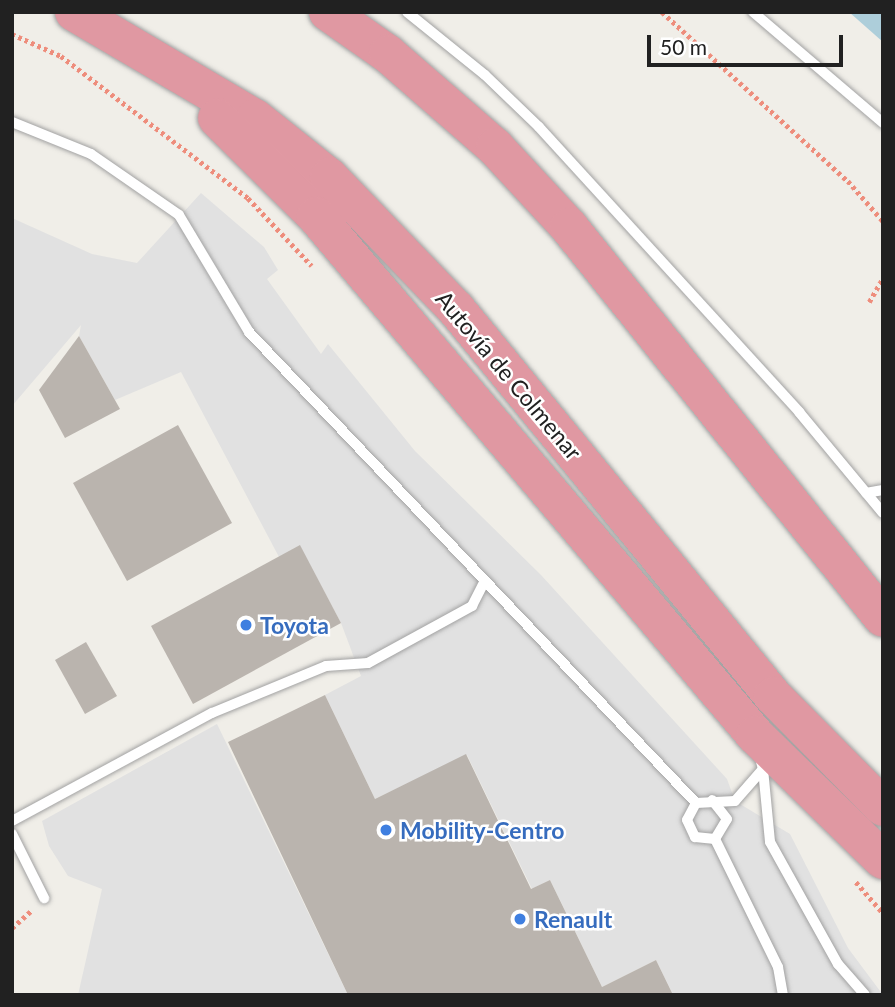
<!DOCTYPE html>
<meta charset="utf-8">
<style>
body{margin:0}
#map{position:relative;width:895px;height:1007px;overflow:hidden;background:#f0eee8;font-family:Lato,sans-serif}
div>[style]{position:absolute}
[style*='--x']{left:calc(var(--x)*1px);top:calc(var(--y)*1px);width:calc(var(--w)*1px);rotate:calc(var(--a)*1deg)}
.parking>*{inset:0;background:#e1e1e1}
.water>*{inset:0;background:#adceda}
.building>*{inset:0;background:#bab4ae}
.path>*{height:4.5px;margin-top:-2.25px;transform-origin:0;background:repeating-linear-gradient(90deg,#ee8d7c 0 3.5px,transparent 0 7px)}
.roads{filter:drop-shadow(0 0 2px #a2a2a2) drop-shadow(0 0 2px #a2a2a2)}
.service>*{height:10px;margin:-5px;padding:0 5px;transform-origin:5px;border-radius:5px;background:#fff}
.motorway>*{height:38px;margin:-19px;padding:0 19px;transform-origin:19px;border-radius:19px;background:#e098a2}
.dots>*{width:19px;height:19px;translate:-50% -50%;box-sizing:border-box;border:4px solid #fff;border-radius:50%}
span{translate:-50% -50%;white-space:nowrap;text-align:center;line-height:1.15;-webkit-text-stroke:5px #fff;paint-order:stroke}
.street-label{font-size:23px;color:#212121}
.shop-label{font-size:23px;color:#366cbe;font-weight:700}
.left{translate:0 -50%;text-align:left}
.frame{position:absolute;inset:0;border:14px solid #212121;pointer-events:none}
.scale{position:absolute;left:647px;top:35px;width:196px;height:32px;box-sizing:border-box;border:4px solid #212121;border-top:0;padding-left:9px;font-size:21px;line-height:24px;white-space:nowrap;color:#212121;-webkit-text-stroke:5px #fff;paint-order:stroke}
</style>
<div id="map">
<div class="parking">
<div style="clip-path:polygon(201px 193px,264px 247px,278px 270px,267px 279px,321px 354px,328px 344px,415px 451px,541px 575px,727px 779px,735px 801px,790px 834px,848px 948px,883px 995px,673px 995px,656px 960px,602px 987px,550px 880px,532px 889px,467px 755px,375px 799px,325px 695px,361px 676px,341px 623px,300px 546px,279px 557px,181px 372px,115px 400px,79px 336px,81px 325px,12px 406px,12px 218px,92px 254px,137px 263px)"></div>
<div style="clip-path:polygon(217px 724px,348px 995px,78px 995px,102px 889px,68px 876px,49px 846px,42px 821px)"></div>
</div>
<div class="water">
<div style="clip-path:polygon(849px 12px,883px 12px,883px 42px)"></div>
</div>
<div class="building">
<div style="clip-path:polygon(79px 336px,120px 409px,65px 438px,39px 390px)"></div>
<div style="clip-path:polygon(178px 425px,232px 523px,127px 581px,73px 483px)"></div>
<div style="clip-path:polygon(300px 545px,341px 623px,193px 704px,151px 626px)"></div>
<div style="clip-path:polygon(86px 642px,117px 696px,85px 714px,55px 660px)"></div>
<div style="clip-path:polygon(325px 695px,375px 799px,466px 754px,531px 889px,550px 880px,602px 987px,656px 960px,673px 995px,348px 995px,228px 742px)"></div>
</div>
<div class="path">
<div style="--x:662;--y:12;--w:251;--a:42.3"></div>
<div style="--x:848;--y:181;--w:53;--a:48.8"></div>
<div style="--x:12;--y:34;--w:54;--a:24.2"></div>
<div style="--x:61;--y:56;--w:235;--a:37.2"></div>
<div style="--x:248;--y:198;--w:93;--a:46.7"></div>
<div style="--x:869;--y:302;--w:28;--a:-60"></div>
<div style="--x:856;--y:882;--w:41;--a:48.9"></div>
<div style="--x:12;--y:928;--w:27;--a:-42"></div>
</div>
<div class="roads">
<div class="service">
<div style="--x:407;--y:12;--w:100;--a:38.9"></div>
<div style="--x:485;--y:75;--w:75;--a:43.9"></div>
<div style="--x:539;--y:127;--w:386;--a:47.6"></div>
<div style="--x:799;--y:412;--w:131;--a:50.3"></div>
<div style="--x:753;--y:12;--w:171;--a:40.5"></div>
<div style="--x:12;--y:122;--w:85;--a:22.1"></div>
<div style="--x:91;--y:154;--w:107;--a:34.7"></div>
<div style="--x:179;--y:215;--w:136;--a:59.1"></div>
<div style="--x:249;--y:332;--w:649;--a:46.5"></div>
<div style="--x:696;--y:803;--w:39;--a:-3"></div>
<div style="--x:735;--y:801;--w:43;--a:-48.8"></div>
<div style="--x:763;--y:769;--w:11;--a:-105"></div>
<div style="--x:866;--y:493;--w:17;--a:-10"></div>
<div style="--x:763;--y:769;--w:73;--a:84.5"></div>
<div style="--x:770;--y:842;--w:140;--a:60.9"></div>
<div style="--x:838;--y:964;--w:41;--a:48.9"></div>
<div style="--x:696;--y:803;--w:19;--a:118"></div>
<div style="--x:687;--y:820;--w:19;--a:65"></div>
<div style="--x:695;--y:837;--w:20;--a:6"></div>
<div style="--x:715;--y:839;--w:23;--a:-59"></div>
<div style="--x:727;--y:819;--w:24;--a:-128"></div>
<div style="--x:12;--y:821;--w:227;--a:-28.4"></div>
<div style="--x:212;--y:713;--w:123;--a:-22.4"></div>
<div style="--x:326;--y:666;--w:42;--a:-4.1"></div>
<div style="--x:368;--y:663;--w:119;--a:-28.7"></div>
<div style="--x:472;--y:606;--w:28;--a:-63"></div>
<div style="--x:12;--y:834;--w:72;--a:63.4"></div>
<div style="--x:715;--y:839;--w:143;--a:63.8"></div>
<div style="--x:778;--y:967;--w:28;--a:80"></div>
</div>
<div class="motorway">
<div style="--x:74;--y:12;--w:210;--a:30.4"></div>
<div style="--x:255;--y:118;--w:95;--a:38.6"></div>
<div style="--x:329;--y:177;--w:183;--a:46.1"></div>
<div style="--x:456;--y:309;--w:500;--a:50.68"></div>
<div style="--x:773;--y:696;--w:156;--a:45.3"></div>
<div style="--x:328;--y:12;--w:73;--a:35"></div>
<div style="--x:388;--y:54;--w:142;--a:41"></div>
<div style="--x:495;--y:147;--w:109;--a:47.2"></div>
<div style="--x:569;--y:227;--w:501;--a:51.23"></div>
<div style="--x:217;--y:118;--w:139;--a:44.7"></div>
<div style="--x:316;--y:216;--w:680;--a:49.77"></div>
<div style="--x:755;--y:735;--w:179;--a:44.3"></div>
</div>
</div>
<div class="dots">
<div style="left:246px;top:625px;background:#3f7fe0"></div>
<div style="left:386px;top:830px;background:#3f7fe0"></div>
<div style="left:520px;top:919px;background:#3f7fe0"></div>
</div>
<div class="street-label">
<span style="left:509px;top:375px;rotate:50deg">Autovía de Colmenar</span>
</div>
<div class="shop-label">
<span class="left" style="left:260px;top:625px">Toyota</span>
<span class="left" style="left:400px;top:830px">Mobility-Centro</span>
<span class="left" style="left:534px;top:919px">Renault</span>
</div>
<div class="frame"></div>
<div class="scale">50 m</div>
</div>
